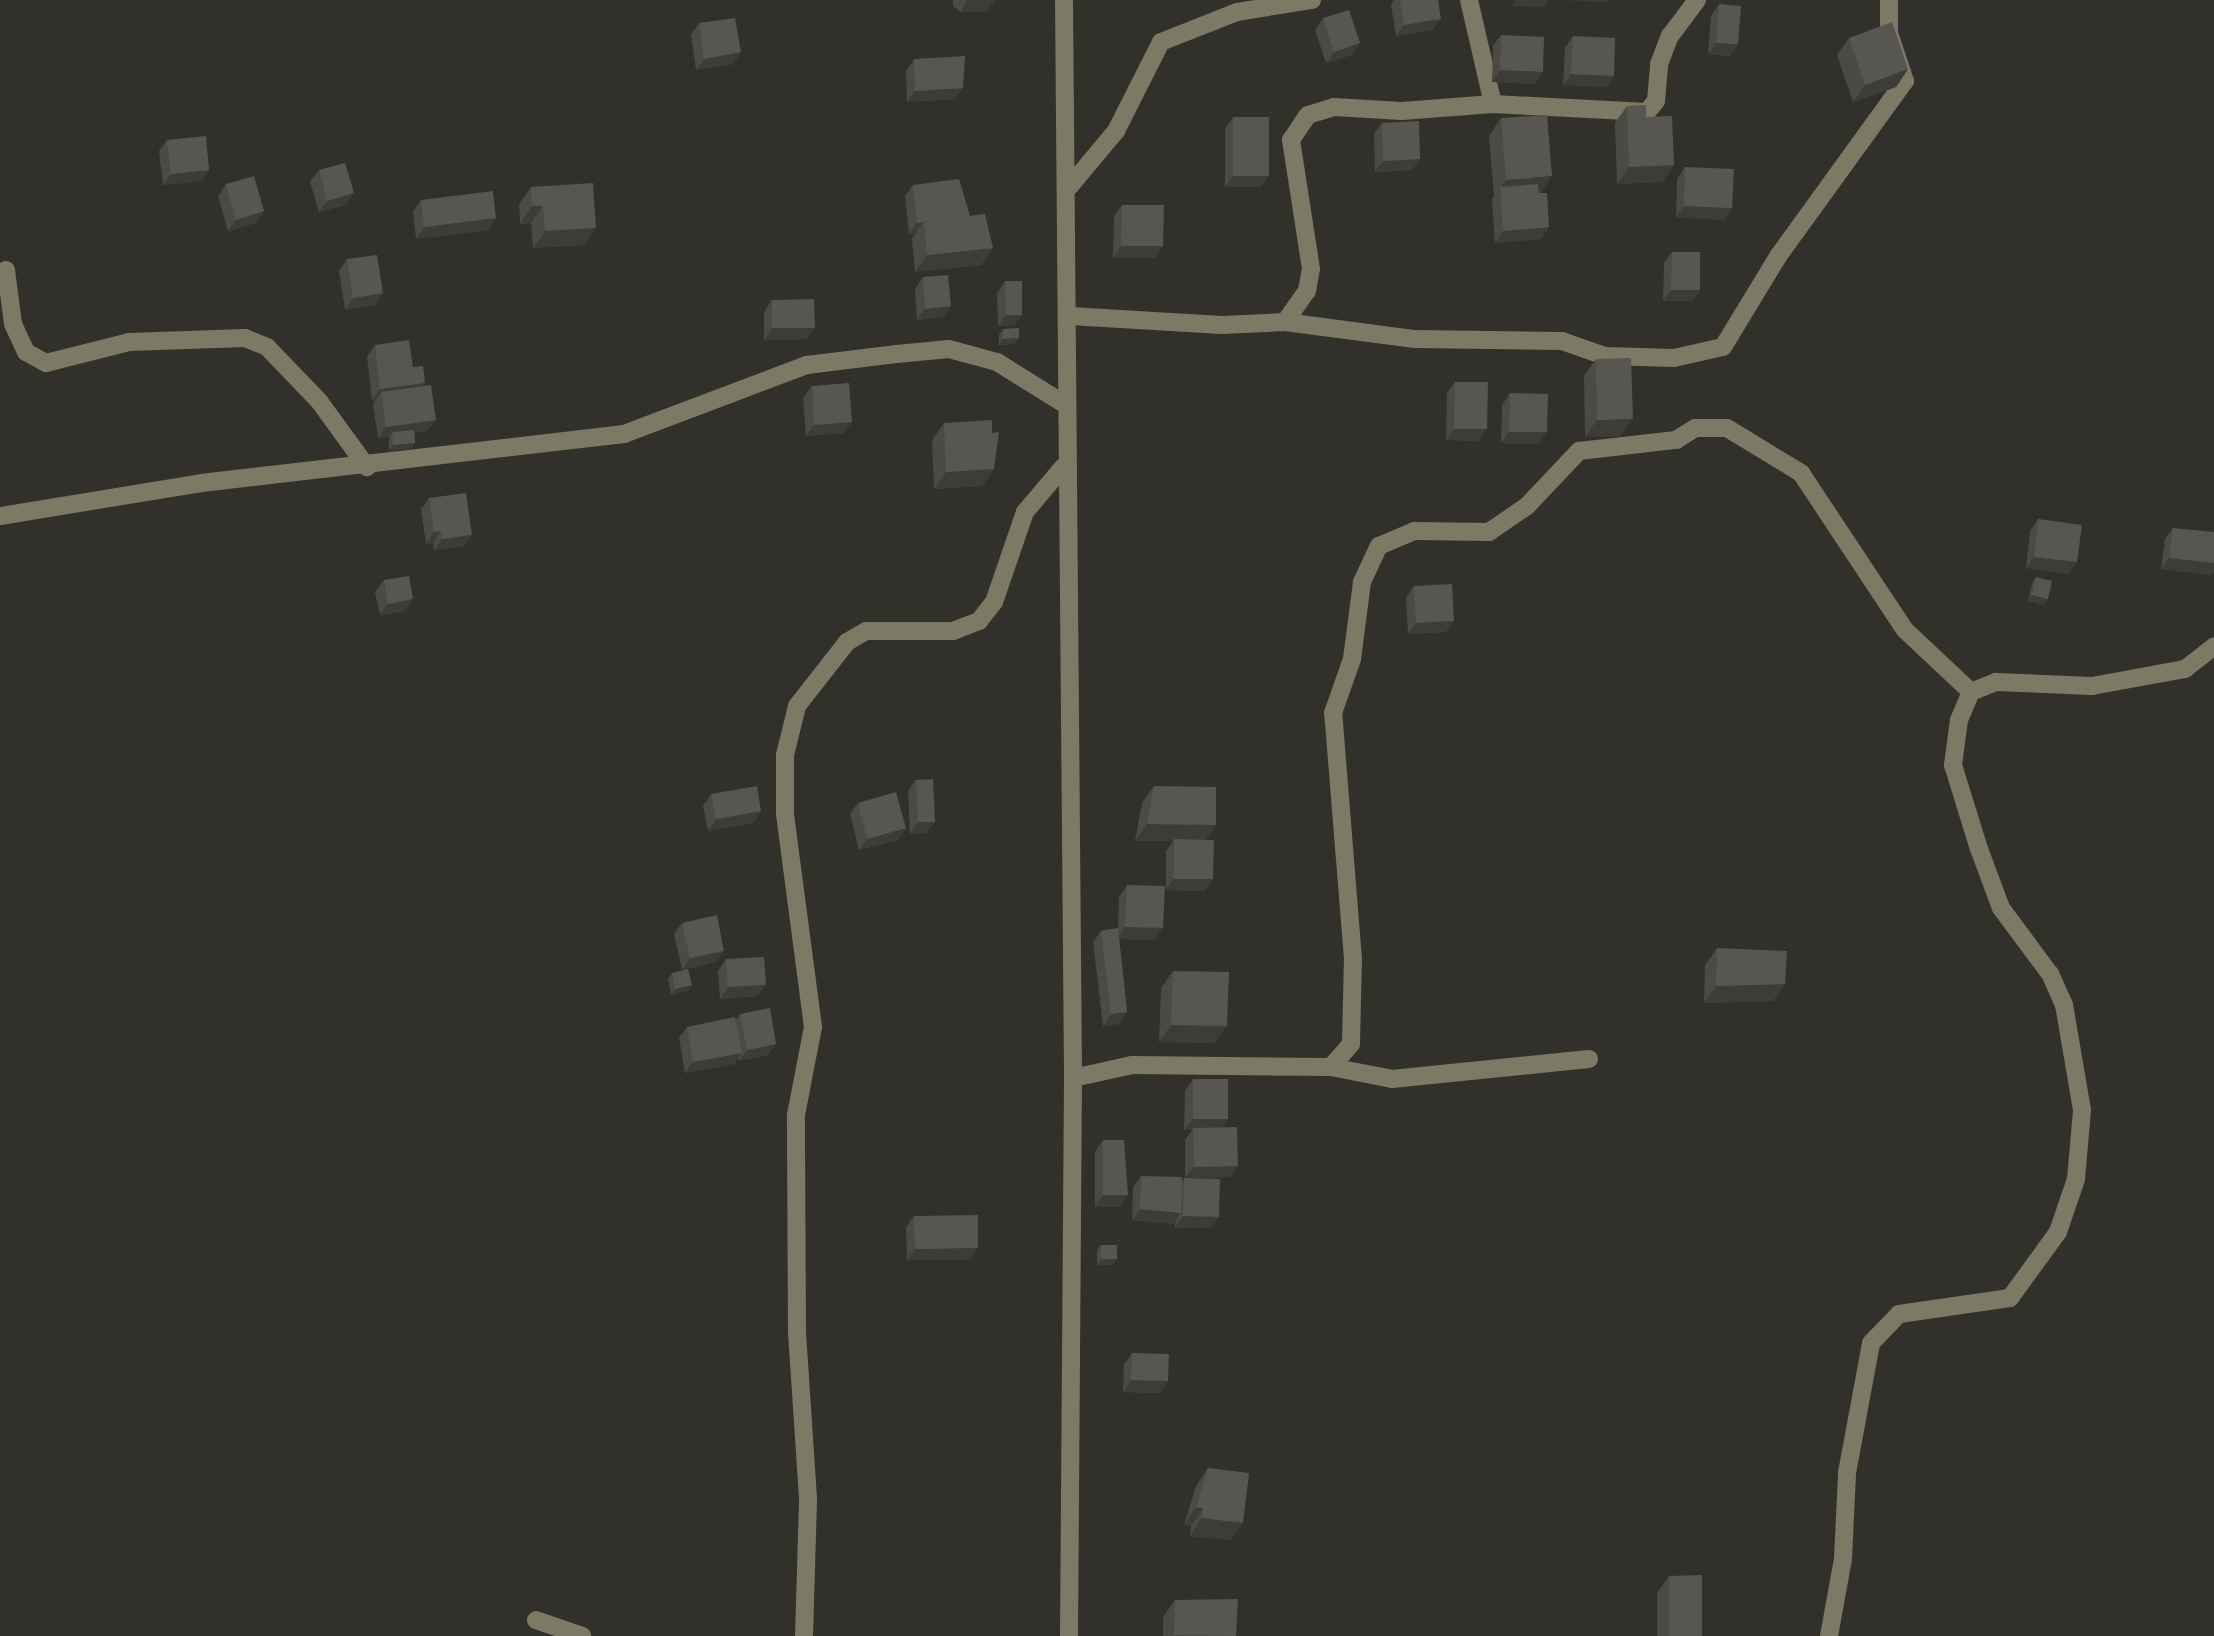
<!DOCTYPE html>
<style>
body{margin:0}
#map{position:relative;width:2214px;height:1636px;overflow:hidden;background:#31302b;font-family:"Noto Sans",sans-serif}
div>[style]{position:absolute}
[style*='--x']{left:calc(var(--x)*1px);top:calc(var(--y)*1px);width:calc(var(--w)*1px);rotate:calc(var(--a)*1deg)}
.minor>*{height:18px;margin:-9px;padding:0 9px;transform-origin:9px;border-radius:9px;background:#7c7964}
.wall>*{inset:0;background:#4b4a45}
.shaded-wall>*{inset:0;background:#3d3c38}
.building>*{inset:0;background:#575650}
span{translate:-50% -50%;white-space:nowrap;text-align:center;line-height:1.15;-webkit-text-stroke:5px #272721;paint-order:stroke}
</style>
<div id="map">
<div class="minor">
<div style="--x:1064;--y:0;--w:1078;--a:89.52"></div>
<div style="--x:1073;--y:1078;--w:558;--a:90.41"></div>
<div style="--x:1469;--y:0;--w:107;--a:77"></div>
<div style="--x:1070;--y:186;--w:72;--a:-50.1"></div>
<div style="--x:1116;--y:131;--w:100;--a:-63.2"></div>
<div style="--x:1161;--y:42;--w:82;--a:-21.5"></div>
<div style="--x:1237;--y:12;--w:76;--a:-9.1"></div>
<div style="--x:6;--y:270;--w:54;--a:82.6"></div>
<div style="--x:13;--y:324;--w:31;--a:65"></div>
<div style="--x:26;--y:352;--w:23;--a:29"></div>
<div style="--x:46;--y:363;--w:86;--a:-14.2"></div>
<div style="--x:129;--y:342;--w:116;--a:-2"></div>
<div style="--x:245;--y:338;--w:24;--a:22"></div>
<div style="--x:267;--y:347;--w:75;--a:46.1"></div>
<div style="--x:319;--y:401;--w:82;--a:54"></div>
<div style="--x:1070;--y:316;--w:152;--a:3.4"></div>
<div style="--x:1222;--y:325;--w:63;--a:-2.7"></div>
<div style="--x:1285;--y:322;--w:38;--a:-55"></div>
<div style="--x:1307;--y:291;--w:22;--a:-80"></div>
<div style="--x:1311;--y:269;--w:131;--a:-98.8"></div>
<div style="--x:1291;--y:140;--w:30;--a:-56"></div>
<div style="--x:1308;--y:115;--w:27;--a:-17"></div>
<div style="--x:1334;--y:107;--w:68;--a:3.4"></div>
<div style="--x:1402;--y:111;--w:91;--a:-4.4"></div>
<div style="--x:1493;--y:104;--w:154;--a:3"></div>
<div style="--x:1647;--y:112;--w:14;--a:-51"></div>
<div style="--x:1656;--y:101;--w:37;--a:-85"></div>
<div style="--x:1659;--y:64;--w:30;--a:-69"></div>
<div style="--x:1670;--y:36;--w:45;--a:-53.1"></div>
<div style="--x:1285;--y:322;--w:131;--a:7.5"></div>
<div style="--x:1415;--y:339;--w:147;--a:0.8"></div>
<div style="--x:1562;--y:341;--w:46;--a:19.2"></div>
<div style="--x:1605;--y:356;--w:69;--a:1.7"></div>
<div style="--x:1674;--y:358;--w:50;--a:-12.7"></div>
<div style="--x:1723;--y:347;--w:108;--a:-58.7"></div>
<div style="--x:1779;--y:255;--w:215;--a:-54.1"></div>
<div style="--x:1905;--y:81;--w:51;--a:-108.4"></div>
<div style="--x:1889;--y:33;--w:33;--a:-90"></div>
<div style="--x:0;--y:516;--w:204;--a:-9.3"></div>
<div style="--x:201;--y:483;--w:426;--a:-6.6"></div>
<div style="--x:624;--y:434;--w:196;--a:-20.7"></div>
<div style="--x:807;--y:365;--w:91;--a:-7"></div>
<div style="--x:897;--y:354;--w:52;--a:-5.5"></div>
<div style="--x:949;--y:349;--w:50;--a:15.2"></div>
<div style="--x:997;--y:362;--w:81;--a:31.9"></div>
<div style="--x:1331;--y:1067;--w:62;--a:11.1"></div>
<div style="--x:1392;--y:1079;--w:198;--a:-5.8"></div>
<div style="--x:1073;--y:1078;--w:60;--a:-12.4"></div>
<div style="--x:1132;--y:1065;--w:199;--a:0.6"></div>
<div style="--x:1331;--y:1067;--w:30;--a:-49"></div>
<div style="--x:1351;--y:1044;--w:85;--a:-88.7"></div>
<div style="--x:1353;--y:959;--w:247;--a:-94.6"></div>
<div style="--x:1333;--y:713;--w:57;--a:-70.6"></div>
<div style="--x:1352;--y:659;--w:78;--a:-82.6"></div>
<div style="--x:1362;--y:582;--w:40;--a:-65"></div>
<div style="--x:1379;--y:546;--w:39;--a:-23"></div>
<div style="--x:1415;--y:531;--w:74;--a:0.8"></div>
<div style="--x:1489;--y:532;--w:46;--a:-34.4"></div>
<div style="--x:1527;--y:506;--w:76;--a:-46.6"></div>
<div style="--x:1579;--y:451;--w:98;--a:-6.5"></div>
<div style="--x:1676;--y:440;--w:22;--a:-32"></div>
<div style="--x:1695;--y:428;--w:32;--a:0"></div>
<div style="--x:1727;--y:428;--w:87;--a:31.3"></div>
<div style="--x:1801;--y:473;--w:188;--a:56.5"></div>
<div style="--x:1905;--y:630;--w:91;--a:43.2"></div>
<div style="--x:536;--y:1620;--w:49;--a:19.2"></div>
<div style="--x:804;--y:1636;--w:138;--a:-88.3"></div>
<div style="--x:808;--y:1498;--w:167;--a:-93.8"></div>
<div style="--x:797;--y:1331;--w:216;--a:-90.3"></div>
<div style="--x:796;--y:1115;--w:90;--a:-79.1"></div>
<div style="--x:813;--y:1027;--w:215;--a:-97.5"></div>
<div style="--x:785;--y:814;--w:59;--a:-90"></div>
<div style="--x:785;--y:755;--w:50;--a:-76.2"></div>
<div style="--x:797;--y:706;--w:81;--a:-52"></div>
<div style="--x:847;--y:642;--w:22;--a:-30"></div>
<div style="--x:866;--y:631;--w:87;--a:0"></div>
<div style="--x:953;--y:631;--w:28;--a:-21"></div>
<div style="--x:979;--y:621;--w:24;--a:-52"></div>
<div style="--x:994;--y:602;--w:95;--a:-71"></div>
<div style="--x:1025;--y:512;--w:59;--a:-49.8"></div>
<div style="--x:1829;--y:1636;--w:78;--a:-79.7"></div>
<div style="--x:1843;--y:1559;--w:86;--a:-87.3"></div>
<div style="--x:1847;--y:1473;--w:132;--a:-79.5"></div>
<div style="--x:1871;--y:1343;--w:40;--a:-46"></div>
<div style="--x:1899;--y:1314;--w:112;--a:-8.2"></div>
<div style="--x:2010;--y:1298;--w:82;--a:-54"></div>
<div style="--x:2058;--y:1232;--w:56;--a:-71.2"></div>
<div style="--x:2076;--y:1179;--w:69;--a:-85"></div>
<div style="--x:2082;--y:1110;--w:107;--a:-99.7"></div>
<div style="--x:2064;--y:1005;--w:34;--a:-114"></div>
<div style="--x:2050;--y:974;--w:82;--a:-126.6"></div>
<div style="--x:2001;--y:908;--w:63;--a:-110.4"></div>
<div style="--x:1979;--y:849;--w:88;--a:-107.2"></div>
<div style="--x:1953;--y:765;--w:45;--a:-82.4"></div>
<div style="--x:1959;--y:720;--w:30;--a:-67"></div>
<div style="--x:1971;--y:692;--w:27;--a:-22"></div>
<div style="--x:1996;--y:682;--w:96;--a:2.4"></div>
<div style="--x:2092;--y:686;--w:95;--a:-10.4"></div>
<div style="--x:2185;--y:669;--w:37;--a:-38"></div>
</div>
<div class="wall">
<div style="clip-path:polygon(953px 0,995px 0,986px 12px,960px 12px,953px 6px)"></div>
<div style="clip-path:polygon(1394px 0,1400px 0,1433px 30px,1396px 36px,1391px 5px)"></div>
<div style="clip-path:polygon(1719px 4px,1738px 44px,1730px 56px,1708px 54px,1711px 16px)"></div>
<div style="clip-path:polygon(1323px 18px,1352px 55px,1326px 63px,1315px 30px)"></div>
<div style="clip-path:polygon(699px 23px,741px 52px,733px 64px,696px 70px,691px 35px)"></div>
<div style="clip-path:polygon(1501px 35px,1535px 84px,1492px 82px,1493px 46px)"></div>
<div style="clip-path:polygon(1573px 36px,1614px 76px,1606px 87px,1563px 85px,1565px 48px)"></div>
<div style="clip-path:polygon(1849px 38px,1908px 69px,1896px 87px,1853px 102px,1837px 55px)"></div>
<div style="clip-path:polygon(914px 59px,963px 88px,954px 99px,907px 102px,906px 71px)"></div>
<div style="clip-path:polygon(1627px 106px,1646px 117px,1674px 165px,1662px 182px,1617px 184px,1615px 123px)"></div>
<div style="clip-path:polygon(1233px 117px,1269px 176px,1261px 187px,1225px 187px,1225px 129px)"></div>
<div style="clip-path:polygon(1501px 118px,1540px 193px,1549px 227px,1541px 239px,1495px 243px,1492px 199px,1494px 196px,1489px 136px)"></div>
<div style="clip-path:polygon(1382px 123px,1420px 159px,1412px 170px,1375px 172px,1374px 134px)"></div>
<div style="clip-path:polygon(167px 140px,209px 170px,201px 181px,163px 185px,159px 151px)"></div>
<div style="clip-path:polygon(1685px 167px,1732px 208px,1724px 220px,1676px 217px,1677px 179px)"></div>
<div style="clip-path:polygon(319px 170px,346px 205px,319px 212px,310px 182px)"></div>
<div style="clip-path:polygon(226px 184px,264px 211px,256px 223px,228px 231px,218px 196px)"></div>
<div style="clip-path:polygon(913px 185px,970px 216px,993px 248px,981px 265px,915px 272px,912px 238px,915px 234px,909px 234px,905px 196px)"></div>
<div style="clip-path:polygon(531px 187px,584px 245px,533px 248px,531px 223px,520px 224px,519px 204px)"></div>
<div style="clip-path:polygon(421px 200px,496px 218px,488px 230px,416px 239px,413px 211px)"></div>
<div style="clip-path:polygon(1122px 205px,1163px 246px,1155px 258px,1113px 258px,1114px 216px)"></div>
<div style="clip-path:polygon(1672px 252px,1700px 290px,1692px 301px,1663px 301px,1664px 263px)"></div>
<div style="clip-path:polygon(347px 259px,383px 293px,375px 305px,345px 310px,339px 271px)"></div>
<div style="clip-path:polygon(923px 277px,951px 306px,943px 317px,917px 320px,915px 289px)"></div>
<div style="clip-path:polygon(1005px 281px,1014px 326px,998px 326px,997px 293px)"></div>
<div style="clip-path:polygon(772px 300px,815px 328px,806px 339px,764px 340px,764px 312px)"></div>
<div style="clip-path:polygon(1003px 329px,1015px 344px,999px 345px,999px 335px)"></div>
<div style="clip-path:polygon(375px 345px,413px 367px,423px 386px,436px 420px,427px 431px,414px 433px,415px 443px,411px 448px,389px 451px,389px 437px,378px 438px,373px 404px,375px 401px,372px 401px,367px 357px)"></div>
<div style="clip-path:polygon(1596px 359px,1621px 436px,1585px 437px,1584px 376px)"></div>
<div style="clip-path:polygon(1455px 382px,1479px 441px,1446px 440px,1447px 393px)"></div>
<div style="clip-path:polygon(812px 386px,844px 433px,806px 436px,803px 398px)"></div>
<div style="clip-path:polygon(1510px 393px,1539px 444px,1501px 443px,1502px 405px)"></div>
<div style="clip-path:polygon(944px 423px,994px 469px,982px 486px,934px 489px,932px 440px)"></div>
<div style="clip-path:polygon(429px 498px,464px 546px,434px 550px,433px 543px,426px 544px,421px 509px)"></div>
<div style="clip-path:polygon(2038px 519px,2069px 574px,2026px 568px,2030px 531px)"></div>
<div style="clip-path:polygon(2173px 528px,2212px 575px,2161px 569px,2165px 539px)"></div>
<div style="clip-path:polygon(2036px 577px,2048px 599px,2043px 605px,2028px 601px,2032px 583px)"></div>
<div style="clip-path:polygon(384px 580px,405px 611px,380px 615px,375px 592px)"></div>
<div style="clip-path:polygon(1414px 586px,1446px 632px,1408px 634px,1406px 598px)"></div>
<div style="clip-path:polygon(916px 780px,927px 833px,910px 834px,908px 791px)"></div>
<div style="clip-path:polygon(1154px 786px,1205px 840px,1213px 879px,1205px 891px,1166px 890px,1166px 851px,1173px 841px,1135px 841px,1142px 803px)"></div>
<div style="clip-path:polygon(711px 794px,761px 811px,753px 823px,708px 831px,703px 806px)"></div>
<div style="clip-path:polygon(858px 803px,906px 828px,898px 840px,859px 850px,850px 814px)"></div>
<div style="clip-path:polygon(1127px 885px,1155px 940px,1119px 939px,1127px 1012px,1119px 1024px,1103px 1026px,1093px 942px,1101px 931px,1118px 928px,1119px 897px)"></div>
<div style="clip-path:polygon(682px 923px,716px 962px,682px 970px,674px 934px)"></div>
<div style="clip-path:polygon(1717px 948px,1785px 984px,1773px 1001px,1704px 1003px,1705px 965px)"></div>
<div style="clip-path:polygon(726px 959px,766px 985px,757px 996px,720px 999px,718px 971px)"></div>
<div style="clip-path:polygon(1173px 971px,1215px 1043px,1159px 1042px,1161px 988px)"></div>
<div style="clip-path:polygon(672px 973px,692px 985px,688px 991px,671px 995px,668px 979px)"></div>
<div style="clip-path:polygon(740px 1014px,776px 1044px,768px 1055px,739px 1061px,738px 1058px,734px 1064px,685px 1073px,679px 1038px,687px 1027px,736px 1020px)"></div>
<div style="clip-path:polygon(1193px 1079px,1228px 1119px,1221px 1128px,1230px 1177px,1187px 1178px,1211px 1228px,1175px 1228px,1175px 1221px,1173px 1224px,1132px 1220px,1133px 1187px,1141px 1176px,1182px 1181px,1184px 1178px,1185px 1178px,1185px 1140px,1192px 1130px,1184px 1130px,1185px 1091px)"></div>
<div style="clip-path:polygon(1103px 1140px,1120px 1207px,1095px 1207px,1095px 1152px)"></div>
<div style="clip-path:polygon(914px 1216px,970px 1260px,907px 1260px,906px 1227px)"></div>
<div style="clip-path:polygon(1101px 1245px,1113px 1265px,1097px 1265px,1097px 1250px)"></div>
<div style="clip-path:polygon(1132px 1353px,1160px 1393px,1123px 1392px,1124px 1364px)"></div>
<div style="clip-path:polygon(1208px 1468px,1231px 1540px,1190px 1536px,1191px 1526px,1184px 1525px,1196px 1486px)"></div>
<div style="clip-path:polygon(1669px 1576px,1702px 1636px,1657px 1636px,1657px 1593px)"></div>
<div style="clip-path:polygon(1175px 1600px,1236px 1636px,1163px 1636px,1163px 1617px)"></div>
</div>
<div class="shaded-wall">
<div style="clip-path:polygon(968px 0,995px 0,986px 12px,960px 12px)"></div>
<div style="clip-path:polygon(1515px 0,1549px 0,1544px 7px,1511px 6px)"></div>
<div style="clip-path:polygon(1555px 0,1610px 0,1608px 2px)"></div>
<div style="clip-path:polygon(1441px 19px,1433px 30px,1396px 36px,1404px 25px)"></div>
<div style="clip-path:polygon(1360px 43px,1352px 55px,1326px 63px,1334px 52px)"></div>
<div style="clip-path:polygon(1716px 43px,1738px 44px,1730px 56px,1708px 54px)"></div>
<div style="clip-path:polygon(741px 52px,733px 64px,696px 70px,704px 59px)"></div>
<div style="clip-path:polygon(1908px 69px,1896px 87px,1853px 102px,1865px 85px)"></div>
<div style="clip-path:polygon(1500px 70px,1543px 72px,1535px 84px,1492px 82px)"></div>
<div style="clip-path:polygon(1571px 74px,1614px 76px,1606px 87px,1563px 85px)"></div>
<div style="clip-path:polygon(963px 88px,954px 99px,907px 102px,915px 91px)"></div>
<div style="clip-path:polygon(1420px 159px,1412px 170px,1375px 172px,1383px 161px)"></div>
<div style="clip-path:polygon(1674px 165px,1662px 182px,1617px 184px,1629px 167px)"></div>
<div style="clip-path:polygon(209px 170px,201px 181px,163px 185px,171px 174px)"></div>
<div style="clip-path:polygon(1233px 176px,1269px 176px,1261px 187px,1225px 187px)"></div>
<div style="clip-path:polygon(1552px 176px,1540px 194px,1500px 189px,1506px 180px)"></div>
<div style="clip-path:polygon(354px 193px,346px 205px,319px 212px,327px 201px)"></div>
<div style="clip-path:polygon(532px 206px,543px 206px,531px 223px,520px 224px)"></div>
<div style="clip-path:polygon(1684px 206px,1732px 208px,1724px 220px,1676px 217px)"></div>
<div style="clip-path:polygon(264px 211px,256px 223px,228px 231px,236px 220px)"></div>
<div style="clip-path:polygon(496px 218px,488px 230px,416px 239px,424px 227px)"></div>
<div style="clip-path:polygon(923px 222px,915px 234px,909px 234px,917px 223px)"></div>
<div style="clip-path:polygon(1549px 227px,1541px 239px,1495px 243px,1503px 231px)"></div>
<div style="clip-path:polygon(596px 228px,584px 245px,533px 248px,545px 231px)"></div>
<div style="clip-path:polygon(1121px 246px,1163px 246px,1155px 258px,1113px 258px)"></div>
<div style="clip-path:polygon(993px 248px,981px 265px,915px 272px,927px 255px)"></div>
<div style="clip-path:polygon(1671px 290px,1700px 290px,1692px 301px,1663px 301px)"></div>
<div style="clip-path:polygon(383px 293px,375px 305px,345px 310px,353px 298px)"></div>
<div style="clip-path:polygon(951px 306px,943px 317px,917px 320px,925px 309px)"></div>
<div style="clip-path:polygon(1006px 315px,1022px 315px,1014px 326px,998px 326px)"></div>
<div style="clip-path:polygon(772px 328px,815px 328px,806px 339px,764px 340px)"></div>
<div style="clip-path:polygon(1019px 338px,1015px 344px,999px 345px,1003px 339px)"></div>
<div style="clip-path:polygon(425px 383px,417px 395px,381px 392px,375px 401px,372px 401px,380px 389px)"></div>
<div style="clip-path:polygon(1633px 419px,1621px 436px,1585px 437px,1597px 420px)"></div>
<div style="clip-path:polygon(436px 420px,427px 431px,392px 436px,392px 432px,389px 437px,378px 438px,386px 427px)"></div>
<div style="clip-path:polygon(852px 422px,844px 433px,806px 436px,814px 425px)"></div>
<div style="clip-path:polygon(1454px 429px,1487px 429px,1479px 441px,1446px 440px)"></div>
<div style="clip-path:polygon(1509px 432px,1547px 432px,1539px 444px,1501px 443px)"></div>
<div style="clip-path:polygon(415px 443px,411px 448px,389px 451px,393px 445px)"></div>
<div style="clip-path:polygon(994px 469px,982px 486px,934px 489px,946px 472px)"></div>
<div style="clip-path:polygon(441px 531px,433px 543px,426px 544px,434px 532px)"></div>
<div style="clip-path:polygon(472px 535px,464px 546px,434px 550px,442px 539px)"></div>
<div style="clip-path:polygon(2034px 557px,2077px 562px,2069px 574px,2026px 568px)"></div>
<div style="clip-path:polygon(2169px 558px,2214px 563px,2214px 572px,2212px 575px,2161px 569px)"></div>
<div style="clip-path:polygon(2032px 595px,2048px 599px,2043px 605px,2028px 601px)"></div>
<div style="clip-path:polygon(413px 599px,405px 611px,380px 615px,388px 604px)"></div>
<div style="clip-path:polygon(1454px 621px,1446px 632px,1408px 634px,1416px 623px)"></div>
<div style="clip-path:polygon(761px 811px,753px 823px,708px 831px,716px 819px)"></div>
<div style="clip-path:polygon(918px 822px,935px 822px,927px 833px,910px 834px)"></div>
<div style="clip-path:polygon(1147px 824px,1216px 825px,1204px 842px,1174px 839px,1173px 841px,1135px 841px)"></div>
<div style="clip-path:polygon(906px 828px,898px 840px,859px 850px,867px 839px)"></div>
<div style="clip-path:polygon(1174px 879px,1213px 879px,1205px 891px,1166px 890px)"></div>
<div style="clip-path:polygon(1125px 927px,1163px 928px,1155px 940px,1117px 939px)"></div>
<div style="clip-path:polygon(724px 951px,716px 962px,682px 970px,690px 958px)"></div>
<div style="clip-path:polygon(1785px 984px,1773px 1001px,1704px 1003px,1716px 986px)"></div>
<div style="clip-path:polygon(692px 985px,688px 991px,671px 995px,675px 989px)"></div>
<div style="clip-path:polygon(766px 985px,757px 996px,720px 999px,728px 987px)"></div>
<div style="clip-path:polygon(1127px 1012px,1119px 1024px,1103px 1026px,1111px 1014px)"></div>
<div style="clip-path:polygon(1171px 1025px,1227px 1026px,1215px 1043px,1159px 1042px)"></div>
<div style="clip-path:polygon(776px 1044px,768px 1055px,739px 1061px,747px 1050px)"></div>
<div style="clip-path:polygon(742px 1053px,734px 1064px,685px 1073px,693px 1062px)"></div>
<div style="clip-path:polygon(1193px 1119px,1228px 1119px,1219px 1130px,1193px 1128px,1192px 1130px,1184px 1130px)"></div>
<div style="clip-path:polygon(1238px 1166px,1230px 1177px,1185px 1178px,1194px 1167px)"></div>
<div style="clip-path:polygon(1103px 1195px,1128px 1195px,1120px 1207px,1095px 1207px)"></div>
<div style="clip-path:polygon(1140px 1209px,1181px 1213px,1173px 1224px,1132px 1220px)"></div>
<div style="clip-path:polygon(1183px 1216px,1219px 1217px,1211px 1228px,1175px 1228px)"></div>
<div style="clip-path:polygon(978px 1248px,970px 1260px,907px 1260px,915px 1249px)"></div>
<div style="clip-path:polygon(1101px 1259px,1117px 1259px,1113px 1265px,1097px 1265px)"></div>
<div style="clip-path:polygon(1131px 1380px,1168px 1381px,1160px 1393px,1123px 1392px)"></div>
<div style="clip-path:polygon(1196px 1507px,1203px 1508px,1191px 1526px,1184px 1525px)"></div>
<div style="clip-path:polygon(1202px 1518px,1243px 1523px,1231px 1540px,1190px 1536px)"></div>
</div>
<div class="building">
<div style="clip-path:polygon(1400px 0,1438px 0,1441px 19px,1404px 25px)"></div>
<div style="clip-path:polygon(1719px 4px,1741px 6px,1738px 44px,1716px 43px)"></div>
<div style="clip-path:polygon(1349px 10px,1360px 43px,1334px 52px,1323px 18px)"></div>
<div style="clip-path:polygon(735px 18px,741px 52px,704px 59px,699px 23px)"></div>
<div style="clip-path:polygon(1892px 22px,1908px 69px,1865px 85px,1849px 38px)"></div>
<div style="clip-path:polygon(1501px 35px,1544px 37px,1543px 72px,1500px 70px)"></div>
<div style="clip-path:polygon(1573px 36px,1615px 38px,1614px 76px,1571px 74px)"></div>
<div style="clip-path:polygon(965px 56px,963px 88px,915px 91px,914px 59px)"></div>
<div style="clip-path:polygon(1646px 105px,1646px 117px,1672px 116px,1674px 165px,1629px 167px,1627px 106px)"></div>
<div style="clip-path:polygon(1547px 115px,1552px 176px,1506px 180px,1501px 118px)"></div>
<div style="clip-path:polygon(1233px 117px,1269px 117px,1269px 176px,1233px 176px)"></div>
<div style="clip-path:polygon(1419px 121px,1420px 159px,1383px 161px,1382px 123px)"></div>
<div style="clip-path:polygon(206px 136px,209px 170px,171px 174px,167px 140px)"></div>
<div style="clip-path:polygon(345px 163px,354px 193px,327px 201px,319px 170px)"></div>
<div style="clip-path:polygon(1685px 167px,1734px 169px,1732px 208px,1684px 206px)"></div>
<div style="clip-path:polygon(254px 176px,264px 211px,236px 220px,226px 184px)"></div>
<div style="clip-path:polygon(959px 179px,970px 216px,924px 221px,924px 222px,917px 223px,913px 185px)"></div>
<div style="clip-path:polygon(593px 183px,596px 228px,545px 231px,543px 206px,532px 206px,531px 187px)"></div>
<div style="clip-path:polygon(1538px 184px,1539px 193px,1547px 193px,1549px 227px,1503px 231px,1500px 187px)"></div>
<div style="clip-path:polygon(493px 191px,496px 218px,424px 227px,421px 200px)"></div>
<div style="clip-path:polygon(1122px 205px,1164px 205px,1163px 246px,1121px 246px)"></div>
<div style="clip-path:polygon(985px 214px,993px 248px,927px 255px,924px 221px)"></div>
<div style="clip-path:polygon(1672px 252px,1700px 252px,1700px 290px,1671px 290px)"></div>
<div style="clip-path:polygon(377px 255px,383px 293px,353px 298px,347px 259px)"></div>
<div style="clip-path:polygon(948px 275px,951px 306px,925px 309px,923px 277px)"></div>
<div style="clip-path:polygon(1005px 281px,1022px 281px,1022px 315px,1006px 315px)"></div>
<div style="clip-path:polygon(814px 299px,815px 328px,772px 328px,772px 300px)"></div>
<div style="clip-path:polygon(1019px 328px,1019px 338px,1003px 339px,1003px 329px)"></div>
<div style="clip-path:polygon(409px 340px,413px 367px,423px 366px,425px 383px,380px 389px,375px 345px)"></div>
<div style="clip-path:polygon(1631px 358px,1633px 419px,1597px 420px,1596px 359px)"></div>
<div style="clip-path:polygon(1455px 382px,1488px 382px,1487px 429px,1454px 429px)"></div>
<div style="clip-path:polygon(849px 383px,852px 422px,814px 425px,812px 386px)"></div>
<div style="clip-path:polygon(431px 385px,436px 420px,386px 427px,381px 392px)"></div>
<div style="clip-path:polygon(1510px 393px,1548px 394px,1547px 432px,1509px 432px)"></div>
<div style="clip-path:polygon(992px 420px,992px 433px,999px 432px,994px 469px,946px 472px,944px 423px)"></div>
<div style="clip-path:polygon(414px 430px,415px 443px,393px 445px,392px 432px)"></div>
<div style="clip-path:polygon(466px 493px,472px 535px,442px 539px,441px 531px,434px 532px,429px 498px)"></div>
<div style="clip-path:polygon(2038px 519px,2082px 525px,2077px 562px,2034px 557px)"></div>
<div style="clip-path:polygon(2173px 528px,2214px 532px,2214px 563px,2169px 558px)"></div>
<div style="clip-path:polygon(409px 576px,413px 599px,388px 604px,384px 580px)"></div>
<div style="clip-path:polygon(2036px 577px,2052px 581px,2048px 599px,2032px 595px)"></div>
<div style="clip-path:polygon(1452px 584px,1454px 621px,1416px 623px,1414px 586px)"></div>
<div style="clip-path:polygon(933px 779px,935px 822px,918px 822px,916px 780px)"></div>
<div style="clip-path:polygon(757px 786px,761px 811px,716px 819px,711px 794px)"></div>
<div style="clip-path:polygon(1154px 786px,1216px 787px,1216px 825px,1147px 824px)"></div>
<div style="clip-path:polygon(896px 792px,906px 828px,867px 839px,858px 803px)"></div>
<div style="clip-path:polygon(1174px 839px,1214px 840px,1213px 879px,1174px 879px)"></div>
<div style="clip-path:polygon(1127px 885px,1165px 886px,1163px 928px,1125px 927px)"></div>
<div style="clip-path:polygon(717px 915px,724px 951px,690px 958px,682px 923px)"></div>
<div style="clip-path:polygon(1118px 928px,1127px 1012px,1111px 1014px,1101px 931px)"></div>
<div style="clip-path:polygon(1717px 948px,1787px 951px,1785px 984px,1716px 986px)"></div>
<div style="clip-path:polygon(764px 957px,766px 985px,728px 987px,726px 959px)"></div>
<div style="clip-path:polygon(688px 969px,692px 985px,675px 989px,672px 973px)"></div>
<div style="clip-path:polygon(1173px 971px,1229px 972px,1227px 1026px,1171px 1025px)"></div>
<div style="clip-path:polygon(770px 1008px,776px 1044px,747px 1050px,740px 1014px)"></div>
<div style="clip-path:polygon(735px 1017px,742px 1053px,693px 1062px,687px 1027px)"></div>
<div style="clip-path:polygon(1193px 1079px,1228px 1079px,1228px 1119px,1193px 1119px)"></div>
<div style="clip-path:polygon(1237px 1127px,1238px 1166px,1194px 1167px,1193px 1128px)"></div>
<div style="clip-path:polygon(1103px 1140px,1124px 1140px,1128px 1195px,1103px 1195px)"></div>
<div style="clip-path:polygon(1141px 1176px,1182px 1177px,1181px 1213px,1140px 1209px)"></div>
<div style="clip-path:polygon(1184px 1178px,1220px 1179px,1219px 1217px,1183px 1216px)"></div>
<div style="clip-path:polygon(978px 1215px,978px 1248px,915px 1249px,914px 1216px)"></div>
<div style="clip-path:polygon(1101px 1245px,1117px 1245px,1117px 1259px,1101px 1259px)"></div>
<div style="clip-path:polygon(1132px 1353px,1169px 1354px,1168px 1381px,1131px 1380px)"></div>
<div style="clip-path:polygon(1208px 1468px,1249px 1473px,1243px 1523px,1202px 1518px,1203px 1508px,1196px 1507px)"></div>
<div style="clip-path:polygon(1702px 1575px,1702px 1636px,1669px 1636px,1669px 1576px)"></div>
<div style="clip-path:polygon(1238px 1599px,1236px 1636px,1174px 1635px,1175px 1600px)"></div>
</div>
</div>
